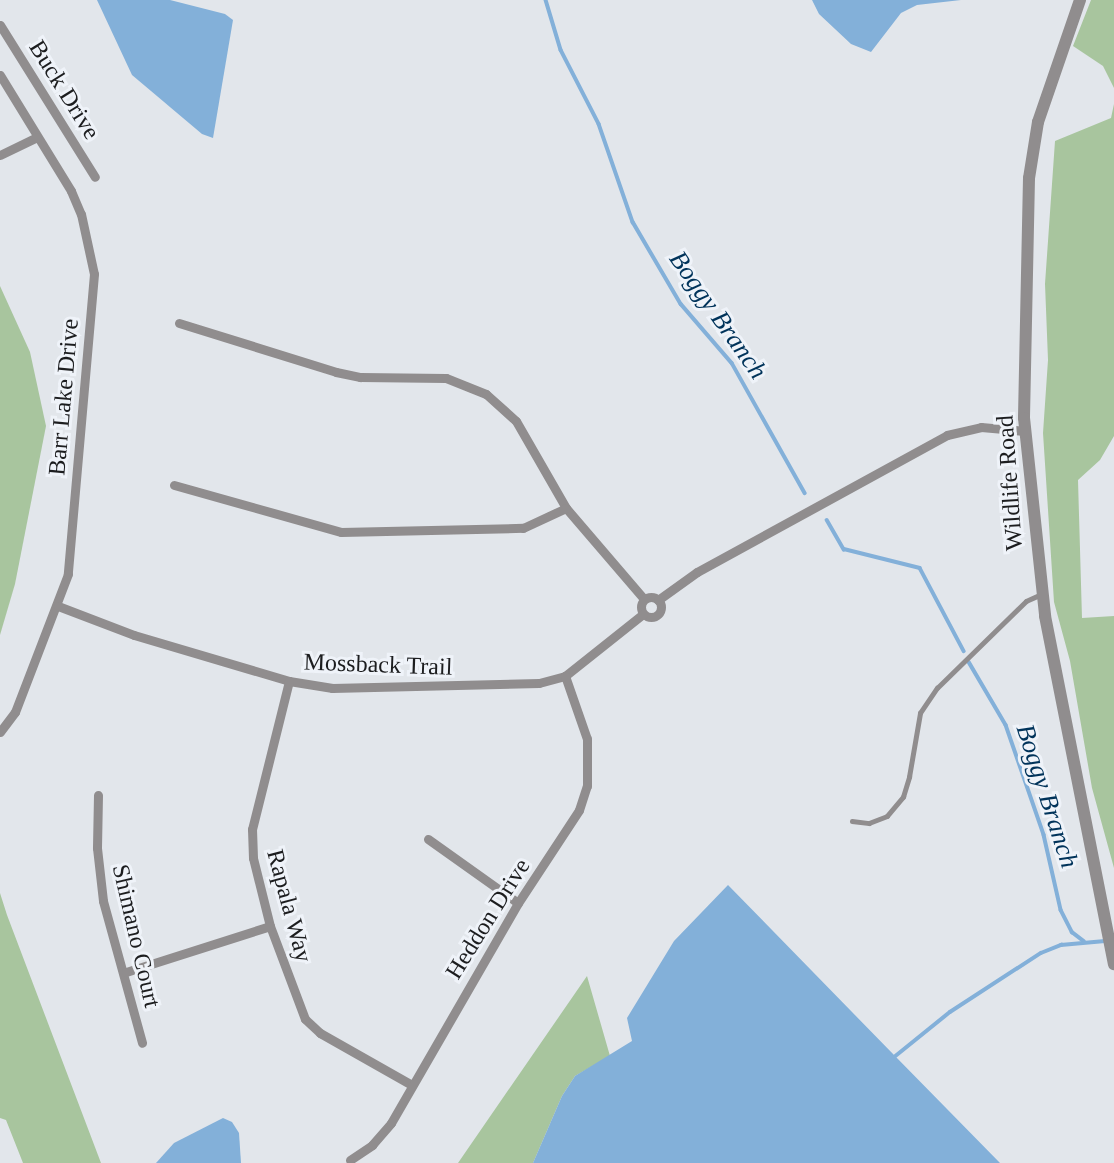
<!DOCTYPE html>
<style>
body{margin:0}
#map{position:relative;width:1114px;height:1163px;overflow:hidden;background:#e2e6eb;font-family:Georgia,serif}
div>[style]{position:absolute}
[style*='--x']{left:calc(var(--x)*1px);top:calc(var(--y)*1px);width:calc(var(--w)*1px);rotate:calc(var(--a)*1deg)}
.green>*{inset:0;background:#a8c59e}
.water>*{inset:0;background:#83b0d9}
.stream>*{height:3.5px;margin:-1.75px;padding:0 1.75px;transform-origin:1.75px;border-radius:1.75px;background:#83b0d9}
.service>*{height:4.5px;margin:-2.25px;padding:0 2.25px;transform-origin:2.25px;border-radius:2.25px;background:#908d8e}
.minor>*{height:9px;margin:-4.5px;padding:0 4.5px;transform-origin:4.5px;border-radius:4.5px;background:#908d8e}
.minor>.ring{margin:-4.5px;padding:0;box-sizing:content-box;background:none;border:9px solid #908d8e;border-radius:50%}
.tertiary>*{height:12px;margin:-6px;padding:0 6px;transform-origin:6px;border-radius:6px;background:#908d8e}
span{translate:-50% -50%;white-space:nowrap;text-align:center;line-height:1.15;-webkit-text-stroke:6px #eff3f9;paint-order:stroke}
.street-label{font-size:24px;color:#1c1d1f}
.water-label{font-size:26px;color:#00335a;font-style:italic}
</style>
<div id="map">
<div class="green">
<div style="clip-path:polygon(1091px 0,1114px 0,1114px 88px,1103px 66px,1073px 46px)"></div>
<div style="clip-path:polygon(1114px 104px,1114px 436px,1100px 460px,1078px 480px,1082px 618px,1114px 616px,1114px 868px,1092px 788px,1070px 661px,1054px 602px,1043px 433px,1048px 360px,1045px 284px,1055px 141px,1111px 118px)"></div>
<div style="clip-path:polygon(0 286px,30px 352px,46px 426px,15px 584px,0 635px)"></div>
<div style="clip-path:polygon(0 893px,7px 915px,101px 1163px,23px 1163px,6px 1120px,0 1118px)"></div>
<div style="clip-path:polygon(587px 976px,610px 1056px,575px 1076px,562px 1096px,533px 1163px,458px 1163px)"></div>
</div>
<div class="water">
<div style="clip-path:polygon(97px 0,170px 0,225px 14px,233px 20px,213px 138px,202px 134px,132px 75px)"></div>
<div style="clip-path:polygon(812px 0,961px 0,917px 5px,901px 13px,871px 52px,851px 44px,819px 14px)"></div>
<div style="clip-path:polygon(728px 885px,894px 1055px,1000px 1163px,533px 1163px,562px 1096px,575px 1076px,632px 1041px,627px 1018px,674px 941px)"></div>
<div style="clip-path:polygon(223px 1118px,232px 1122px,239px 1133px,241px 1163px,156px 1163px,174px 1143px)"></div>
</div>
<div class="stream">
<div style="--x:546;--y:0;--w:52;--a:73.3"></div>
<div style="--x:561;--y:50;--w:83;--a:62.8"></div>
<div style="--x:599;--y:124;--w:104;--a:70.9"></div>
<div style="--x:633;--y:222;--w:95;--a:59.7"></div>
<div style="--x:681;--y:304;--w:78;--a:49.2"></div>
<div style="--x:732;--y:363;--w:149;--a:60.7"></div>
<div style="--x:827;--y:520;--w:34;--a:60"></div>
<div style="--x:844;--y:549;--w:78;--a:14"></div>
<div style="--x:920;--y:568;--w:94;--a:62.1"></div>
<div style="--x:969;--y:662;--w:73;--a:59.6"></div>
<div style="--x:1006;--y:725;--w:116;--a:70.9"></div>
<div style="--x:1044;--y:835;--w:77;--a:77.2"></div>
<div style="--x:1061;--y:910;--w:25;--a:63"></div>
<div style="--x:1072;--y:932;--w:15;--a:37"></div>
<div style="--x:893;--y:1058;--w:73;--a:-38.9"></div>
<div style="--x:950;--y:1012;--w:108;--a:-33"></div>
<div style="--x:1041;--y:953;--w:22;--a:-22"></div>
<div style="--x:1061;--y:945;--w:44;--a:-5.2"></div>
</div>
<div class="service">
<div style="--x:852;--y:821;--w:17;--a:7"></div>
<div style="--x:869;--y:823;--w:19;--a:-21"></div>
<div style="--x:887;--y:816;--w:25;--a:-50"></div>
<div style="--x:903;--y:797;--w:21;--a:-73"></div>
<div style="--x:909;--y:777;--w:65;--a:-80.2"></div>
<div style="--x:920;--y:713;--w:30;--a:-56"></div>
<div style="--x:937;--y:688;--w:124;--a:-44.3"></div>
<div style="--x:1026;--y:601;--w:17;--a:-24"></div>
</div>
<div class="minor">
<div style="--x:0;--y:25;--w:179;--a:58"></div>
<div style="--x:0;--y:75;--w:136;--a:58.5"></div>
<div style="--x:71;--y:191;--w:25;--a:67"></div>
<div style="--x:81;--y:214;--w:61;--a:77.8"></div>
<div style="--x:94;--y:274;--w:301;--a:95"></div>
<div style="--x:68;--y:574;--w:148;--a:111"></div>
<div style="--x:15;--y:712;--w:25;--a:127"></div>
<div style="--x:0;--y:155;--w:41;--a:-25.9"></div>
<div style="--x:179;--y:323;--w:164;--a:17.3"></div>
<div style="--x:336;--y:372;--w:25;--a:12"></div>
<div style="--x:360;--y:377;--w:86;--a:0.7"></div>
<div style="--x:446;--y:378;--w:43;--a:21.8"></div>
<div style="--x:486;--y:394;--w:40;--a:42"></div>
<div style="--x:516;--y:421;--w:100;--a:60.1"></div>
<div style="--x:566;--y:508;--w:120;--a:49.4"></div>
<div style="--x:174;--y:485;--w:173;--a:15.7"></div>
<div style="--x:341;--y:532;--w:182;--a:-1.3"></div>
<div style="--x:523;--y:528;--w:47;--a:-24.9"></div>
<div class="ring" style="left:641px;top:597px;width:11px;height:11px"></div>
<div style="--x:658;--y:600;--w:48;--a:-35.7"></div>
<div style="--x:697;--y:572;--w:285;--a:-28.7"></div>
<div style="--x:947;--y:435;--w:35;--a:-13"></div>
<div style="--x:981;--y:427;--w:44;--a:5.2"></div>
<div style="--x:58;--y:606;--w:81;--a:20.9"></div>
<div style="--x:134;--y:635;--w:162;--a:16.5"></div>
<div style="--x:289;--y:681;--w:44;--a:9.2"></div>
<div style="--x:332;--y:688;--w:207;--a:-1.4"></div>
<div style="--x:539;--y:683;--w:27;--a:-15"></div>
<div style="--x:565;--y:676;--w:100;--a:-38.5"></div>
<div style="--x:289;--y:681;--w:153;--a:104"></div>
<div style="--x:252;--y:829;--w:29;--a:88"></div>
<div style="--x:253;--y:858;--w:70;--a:76"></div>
<div style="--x:270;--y:926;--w:99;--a:69.4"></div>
<div style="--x:305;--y:1019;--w:21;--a:43"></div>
<div style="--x:320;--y:1033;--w:103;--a:29.5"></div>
<div style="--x:98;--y:795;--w:53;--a:91.1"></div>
<div style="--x:97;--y:848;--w:53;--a:83.5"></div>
<div style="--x:103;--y:901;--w:147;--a:74.6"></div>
<div style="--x:428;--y:839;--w:110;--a:35.4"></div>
<div style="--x:126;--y:972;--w:151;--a:-17.7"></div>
<div style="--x:350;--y:1160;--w:27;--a:-34"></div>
<div style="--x:372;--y:1145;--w:29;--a:-49"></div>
<div style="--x:391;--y:1123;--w:254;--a:-60"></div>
<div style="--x:518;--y:903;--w:111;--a:-56.7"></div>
<div style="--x:579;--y:810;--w:25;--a:-72"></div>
<div style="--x:587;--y:786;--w:47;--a:-90"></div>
<div style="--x:587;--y:739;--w:67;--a:-109.2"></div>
</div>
<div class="tertiary">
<div style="--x:1080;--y:0;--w:129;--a:109"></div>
<div style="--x:1038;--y:122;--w:57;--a:99.1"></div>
<div style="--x:1029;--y:178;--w:240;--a:91.2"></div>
<div style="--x:1024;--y:418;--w:199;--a:83.9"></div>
<div style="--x:1045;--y:616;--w:355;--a:78.8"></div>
</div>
<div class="street-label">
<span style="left:64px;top:90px;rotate:58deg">Buck Drive</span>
<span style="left:64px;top:397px;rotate:-85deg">Barr Lake Drive</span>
<span style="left:1010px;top:483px;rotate:-94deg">Wildlife Road</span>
<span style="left:378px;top:665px;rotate:2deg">Mossback Trail</span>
<span style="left:289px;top:906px;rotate:75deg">Rapala Way</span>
<span style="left:488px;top:919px;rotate:-58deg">Heddon Drive</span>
<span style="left:136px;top:936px;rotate:77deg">Shimano Court</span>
</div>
<div class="water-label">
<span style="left:718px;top:315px;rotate:55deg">Boggy Branch</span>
<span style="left:1047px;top:796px;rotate:72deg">Boggy Branch</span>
</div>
</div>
